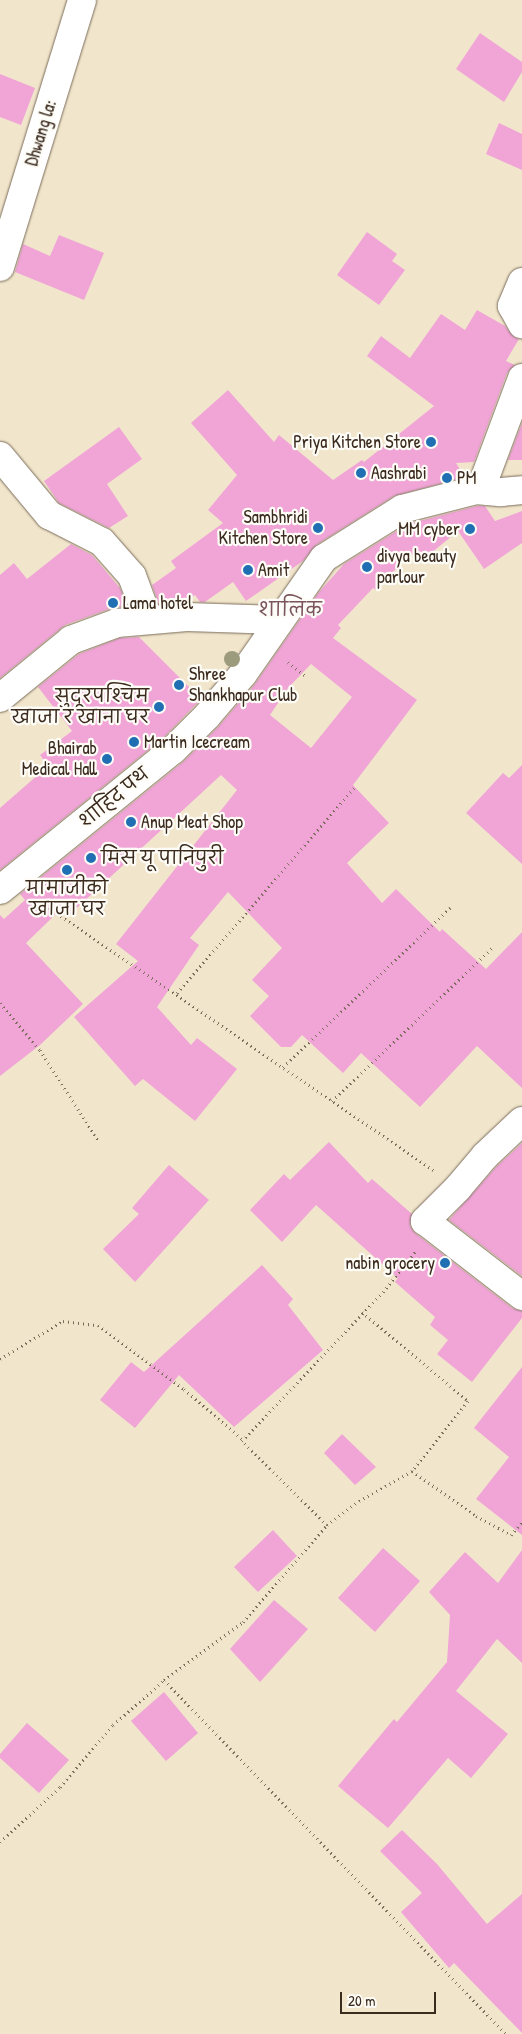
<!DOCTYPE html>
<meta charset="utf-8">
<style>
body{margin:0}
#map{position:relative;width:522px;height:2034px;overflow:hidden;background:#f1e6cc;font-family:"Patrick Hand","Playpen Sans Deva",sans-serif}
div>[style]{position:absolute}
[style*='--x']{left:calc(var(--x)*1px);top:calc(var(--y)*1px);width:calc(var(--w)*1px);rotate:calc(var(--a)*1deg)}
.building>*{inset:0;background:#f0a5d6}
.path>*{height:3px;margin-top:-1.5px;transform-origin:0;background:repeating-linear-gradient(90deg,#7b6c5b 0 1px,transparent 0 5px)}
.roads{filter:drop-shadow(0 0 1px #7b6c5b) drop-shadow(0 0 1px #7b6c5b)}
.minor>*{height:28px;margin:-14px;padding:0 14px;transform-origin:14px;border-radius:14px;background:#fff}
.tertiary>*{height:28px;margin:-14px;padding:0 14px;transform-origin:14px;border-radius:14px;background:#fff}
.trees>*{width:16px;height:16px;margin:-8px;border-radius:50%;background:#9d9b7e}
.dots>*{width:14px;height:14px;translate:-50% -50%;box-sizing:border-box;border:2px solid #fdfcf7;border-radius:50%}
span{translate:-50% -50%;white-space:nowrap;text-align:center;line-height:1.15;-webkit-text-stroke:4.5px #fdfcf7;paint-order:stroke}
.street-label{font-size:18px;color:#3b2a1e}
.poi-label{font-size:18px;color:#3b2a1e}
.right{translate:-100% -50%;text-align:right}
.left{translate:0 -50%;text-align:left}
.neighbourhood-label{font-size:19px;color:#7a555e}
.scale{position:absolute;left:340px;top:1992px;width:96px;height:22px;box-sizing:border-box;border:2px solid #3b2a1e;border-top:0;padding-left:6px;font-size:15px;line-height:18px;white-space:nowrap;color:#3b2a1e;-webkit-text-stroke:4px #fdfcf7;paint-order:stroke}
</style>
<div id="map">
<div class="building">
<div style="clip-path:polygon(480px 33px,522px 62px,522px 72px,504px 102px,456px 69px)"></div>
<div style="clip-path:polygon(0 74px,35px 88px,21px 125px,0 117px)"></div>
<div style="clip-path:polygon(499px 123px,522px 134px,522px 170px,486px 154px)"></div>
<div style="clip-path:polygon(367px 232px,397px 254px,392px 261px,405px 270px,379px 305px,337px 275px)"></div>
<div style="clip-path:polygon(59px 235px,104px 253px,84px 300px,15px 272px,23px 244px,50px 256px)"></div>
<div style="clip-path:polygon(477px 310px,505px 326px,514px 337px,519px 339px,506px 361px,515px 365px,507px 373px,474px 462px,456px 463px,465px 477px,394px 496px,316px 545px,303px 561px,246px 601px,233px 582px,205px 602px,200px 602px,195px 595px,185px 601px,159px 604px,152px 585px,176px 568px,171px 561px,223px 523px,208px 510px,237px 475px,191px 423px,228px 390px,274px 442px,279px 435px,333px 480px,362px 460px,364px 462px,434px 406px,367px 356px,381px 336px,410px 358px,441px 314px,465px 330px)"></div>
<div style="clip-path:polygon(522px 423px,522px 460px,508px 460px)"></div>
<div style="clip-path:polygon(119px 427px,142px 459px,107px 484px,128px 516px,109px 528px,59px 503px,44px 481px)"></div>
<div style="clip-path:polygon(evenodd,477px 506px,485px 506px,495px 521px,522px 511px,522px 543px,484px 569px,458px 531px,419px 563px,411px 553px,376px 590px,373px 588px,338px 625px,341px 628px,333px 638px,417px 700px,353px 785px,389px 823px,347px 863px,382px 903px,396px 889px,440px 932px,442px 929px,486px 969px,522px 932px,522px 1088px,477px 1046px,420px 1107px,361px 1053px,343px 1073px,302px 1035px,291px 1047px,281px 1047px,250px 1016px,269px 996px,252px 980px,282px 948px,228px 892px,190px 938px,199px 945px,157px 1007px,191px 1045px,197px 1038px,237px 1069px,195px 1121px,143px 1079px,135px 1086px,74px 1017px,138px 961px,116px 944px,237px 790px,221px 775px,68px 916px,61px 909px,26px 943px,83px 1004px,40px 1045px,0 1076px,0 915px,4px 919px,25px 900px,20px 894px,183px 762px,218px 727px,255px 684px,319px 592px,344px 564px,408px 524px,477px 506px,311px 664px,352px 697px,311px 748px,270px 715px,288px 688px,311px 664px)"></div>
<div style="clip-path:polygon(71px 544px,92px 555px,120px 588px,127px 606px,112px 608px,65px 625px,0 678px,0 575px,14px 563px,27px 579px)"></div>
<div style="clip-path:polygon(139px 637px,201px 699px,163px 738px,0 870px,0 808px,48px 766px,40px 755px,72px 731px,38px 687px,79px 654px,120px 638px)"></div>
<div style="clip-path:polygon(522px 765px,522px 864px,466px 813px,503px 773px,509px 778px)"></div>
<div style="clip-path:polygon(329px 1142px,368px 1183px,372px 1179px,412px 1214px,410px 1226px,415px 1233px,512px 1308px,522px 1311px,522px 1318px,472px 1382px,437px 1354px,448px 1340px,430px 1325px,435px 1317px,395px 1282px,398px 1278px,316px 1205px,282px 1242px,250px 1210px,284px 1174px,290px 1180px)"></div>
<div style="clip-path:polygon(522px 1143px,522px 1276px,449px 1220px,497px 1166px)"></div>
<div style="clip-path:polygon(169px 1165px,209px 1200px,135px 1282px,103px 1249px,139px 1214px,132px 1208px)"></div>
<div style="clip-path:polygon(262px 1265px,293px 1299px,288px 1305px,323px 1350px,234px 1427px,179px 1375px,135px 1428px,100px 1400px,131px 1362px,144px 1372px)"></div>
<div style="clip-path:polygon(522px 1367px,522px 1535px,476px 1499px,509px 1457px,474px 1428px)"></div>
<div style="clip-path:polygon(342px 1434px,376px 1467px,355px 1485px,324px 1453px)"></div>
<div style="clip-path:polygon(273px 1530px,297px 1556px,258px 1592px,234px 1567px)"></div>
<div style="clip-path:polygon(383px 1548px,420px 1581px,375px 1632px,338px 1598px)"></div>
<div style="clip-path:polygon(522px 1550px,522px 1663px,497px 1639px,456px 1691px,508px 1734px,471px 1778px,448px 1758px,388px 1828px,338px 1786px,394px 1719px,397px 1722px,447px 1662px,450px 1615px,429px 1592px,465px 1552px,498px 1583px)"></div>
<div style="clip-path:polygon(274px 1600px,308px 1629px,260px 1682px,230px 1649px)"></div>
<div style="clip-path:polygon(164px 1692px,198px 1733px,166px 1761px,131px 1721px)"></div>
<div style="clip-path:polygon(27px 1723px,69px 1760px,39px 1793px,0 1758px,0 1754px)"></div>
<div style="clip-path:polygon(402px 1830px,437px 1864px,487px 1924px,522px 1894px,522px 2033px,454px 1963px,449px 1968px,401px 1912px,422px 1893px,380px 1851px)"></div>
</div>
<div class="path">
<div style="--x:288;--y:662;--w:24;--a:38"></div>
<div style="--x:36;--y:899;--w:481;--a:34.3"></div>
<div style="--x:177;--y:993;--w:272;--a:-49.2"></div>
<div style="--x:0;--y:1003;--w:62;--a:49.6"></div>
<div style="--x:40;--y:1050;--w:109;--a:57.3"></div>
<div style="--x:283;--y:1067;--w:231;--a:-43.6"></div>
<div style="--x:332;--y:1101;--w:223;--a:-43.7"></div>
<div style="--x:362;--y:1312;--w:138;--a:40"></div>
<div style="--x:468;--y:1401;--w:90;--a:128.7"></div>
<div style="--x:0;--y:1359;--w:74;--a:-31.1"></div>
<div style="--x:63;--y:1321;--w:35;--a:7"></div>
<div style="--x:98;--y:1325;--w:107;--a:36.7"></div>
<div style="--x:184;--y:1389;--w:78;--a:40.8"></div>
<div style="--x:327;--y:1525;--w:40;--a:-37"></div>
<div style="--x:359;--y:1501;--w:61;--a:-29.5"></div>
<div style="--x:412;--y:1471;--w:78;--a:35.1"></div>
<div style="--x:476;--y:1516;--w:40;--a:28"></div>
<div style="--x:511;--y:1535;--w:17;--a:-50"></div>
<div style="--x:164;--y:1680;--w:492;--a:46"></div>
<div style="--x:0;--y:1842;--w:81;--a:-42.5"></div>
<div style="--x:60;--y:1787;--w:82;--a:-49.5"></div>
<div style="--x:113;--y:1725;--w:68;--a:-41.4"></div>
<div style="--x:164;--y:1680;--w:98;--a:-36.3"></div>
<div style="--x:243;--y:1622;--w:128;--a:-49.1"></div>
<div style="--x:327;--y:1525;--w:120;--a:-135.3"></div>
<div style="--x:242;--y:1441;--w:205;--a:-46.6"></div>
<div style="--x:383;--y:1292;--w:53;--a:-51.2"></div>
</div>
<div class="roads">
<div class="minor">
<div style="--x:0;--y:267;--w:279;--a:-72.9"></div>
<div style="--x:522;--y:282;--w:26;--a:113"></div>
<div style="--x:512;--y:306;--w:21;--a:61"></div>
<div style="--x:0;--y:456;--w:77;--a:50.3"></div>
<div style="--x:49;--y:515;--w:59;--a:27"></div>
<div style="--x:102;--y:542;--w:45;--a:48.6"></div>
<div style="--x:132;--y:576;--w:46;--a:69.6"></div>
<div style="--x:476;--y:490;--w:10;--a:-45"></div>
<div style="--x:483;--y:483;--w:112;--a:-69.6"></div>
<div style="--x:0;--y:698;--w:92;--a:-39.2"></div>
<div style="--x:71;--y:640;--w:49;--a:-20.3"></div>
<div style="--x:117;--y:623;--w:70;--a:-4.9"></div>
<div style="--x:187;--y:617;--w:92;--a:1.9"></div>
<div style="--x:522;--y:1121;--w:51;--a:136.6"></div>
<div style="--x:485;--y:1156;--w:42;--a:130.2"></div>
<div style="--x:458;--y:1188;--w:47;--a:135"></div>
<div style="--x:425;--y:1221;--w:123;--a:37.7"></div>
</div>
<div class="tertiary">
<div style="--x:0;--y:890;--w:223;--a:-39"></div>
<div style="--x:173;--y:750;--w:48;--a:-45"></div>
<div style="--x:207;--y:716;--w:55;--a:-49.4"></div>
<div style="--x:243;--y:674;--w:141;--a:-55.1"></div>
<div style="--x:324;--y:558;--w:92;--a:-32.1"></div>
<div style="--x:402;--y:509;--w:76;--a:-14.4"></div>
<div style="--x:476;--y:490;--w:25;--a:5"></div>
<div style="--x:501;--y:492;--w:21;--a:-5"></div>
</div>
</div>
<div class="trees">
<div style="left:232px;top:659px"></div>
</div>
<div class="dots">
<div style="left:431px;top:442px;background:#1f6fb2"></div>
<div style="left:361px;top:473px;background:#1f6fb2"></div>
<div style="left:447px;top:478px;background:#1f6fb2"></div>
<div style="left:318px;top:528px;background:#1f6fb2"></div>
<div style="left:470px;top:529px;background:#1f6fb2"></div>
<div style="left:367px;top:567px;background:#1f6fb2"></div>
<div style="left:248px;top:570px;background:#1f6fb2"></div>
<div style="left:113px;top:603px;background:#1f6fb2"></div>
<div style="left:179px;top:685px;background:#1f6fb2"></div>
<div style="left:159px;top:707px;background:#1f6fb2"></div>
<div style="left:134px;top:742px;background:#1f6fb2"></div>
<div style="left:107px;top:759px;background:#1f6fb2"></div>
<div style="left:131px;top:822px;background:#1f6fb2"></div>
<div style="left:91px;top:858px;background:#1f6fb2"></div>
<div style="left:67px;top:870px;background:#1f6fb2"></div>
<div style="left:445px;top:1263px;background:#1f6fb2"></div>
</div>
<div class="street-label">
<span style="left:41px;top:133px;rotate:-73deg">Dhwang la:</span>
<span style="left:114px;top:798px;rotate:-39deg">शाहिद पथ</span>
</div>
<div class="poi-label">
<span class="right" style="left:421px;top:442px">Priya Kitchen Store</span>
<span class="left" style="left:371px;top:473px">Aashrabi</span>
<span class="left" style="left:457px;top:478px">PM</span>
<span class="right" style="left:308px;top:528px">Sambhridi<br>Kitchen Store</span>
<span class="right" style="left:460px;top:529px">MM cyber</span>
<span class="left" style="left:377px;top:567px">divya beauty<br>parlour</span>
<span class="left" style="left:258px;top:570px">Amit</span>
<span class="left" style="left:123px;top:603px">Lama hotel</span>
<span class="left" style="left:189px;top:685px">Shree<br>Shankhapur Club</span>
<span class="right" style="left:149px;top:707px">सुदूरपश्चिम<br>खाजा र खाना घर</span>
<span class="left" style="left:144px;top:742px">Martin Icecream</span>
<span class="right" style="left:97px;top:759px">Bhairab<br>Medical Hall</span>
<span class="left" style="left:141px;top:822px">Anup Meat Shop</span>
<span class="left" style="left:101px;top:858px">मिस यू पानिपुरी</span>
<span style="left:67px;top:899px">मामाजीको<br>खाजा घर</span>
<span class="right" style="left:435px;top:1263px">nabin grocery</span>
</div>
<div class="neighbourhood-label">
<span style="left:290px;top:610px">शालिक</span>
</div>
<div class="scale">20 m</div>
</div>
